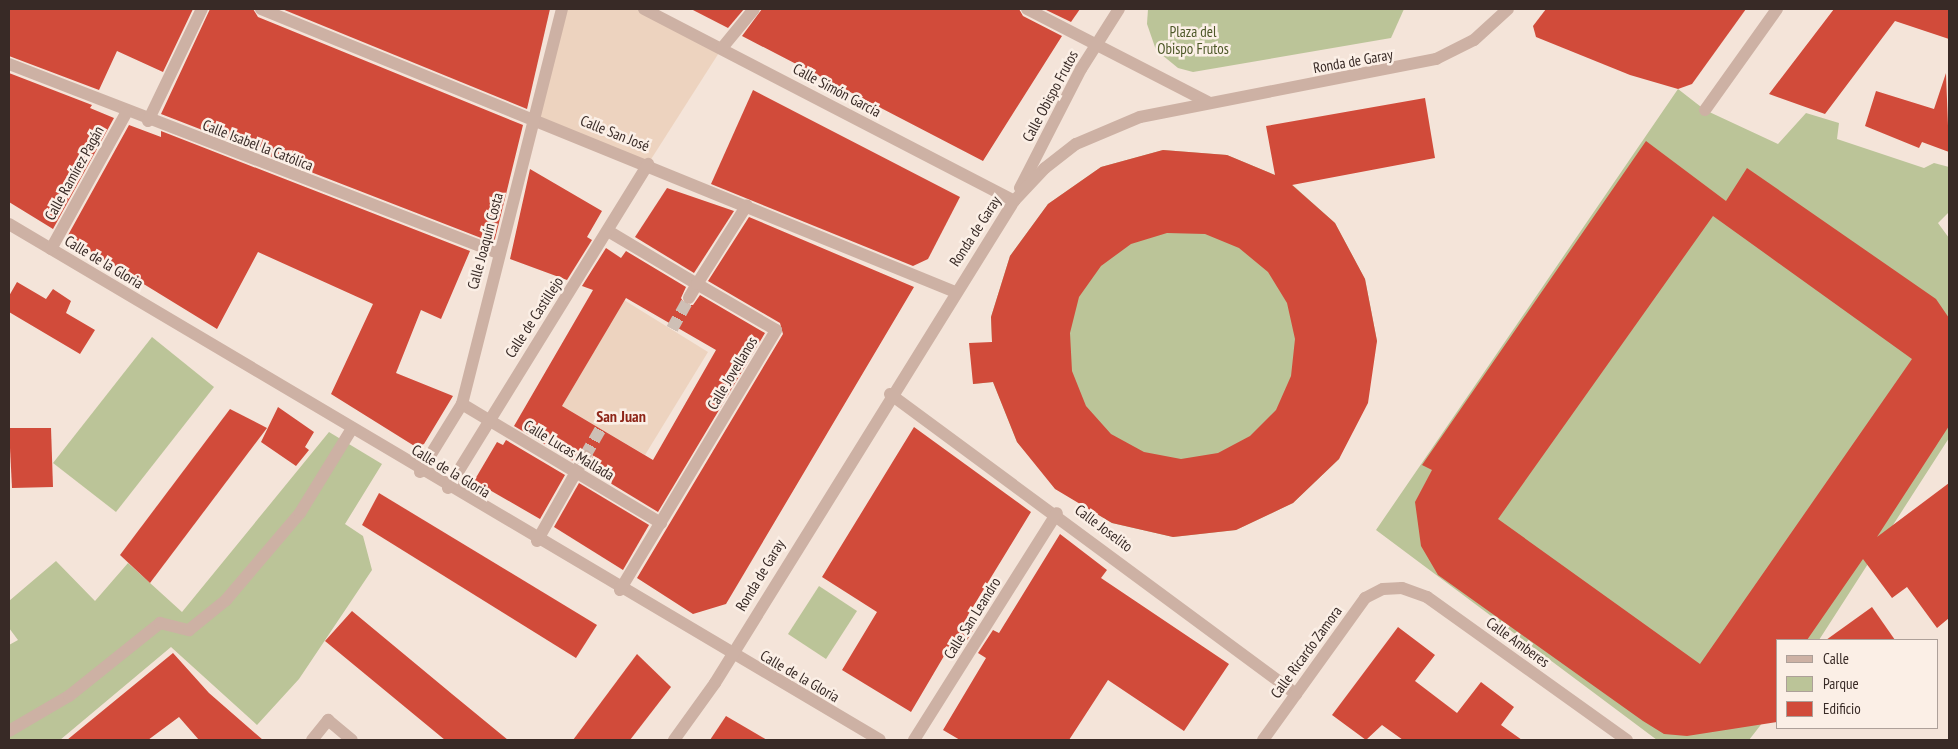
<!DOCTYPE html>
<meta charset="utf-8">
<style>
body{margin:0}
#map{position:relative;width:1958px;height:749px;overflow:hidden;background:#f4e4d9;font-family:"PT Sans Narrow",sans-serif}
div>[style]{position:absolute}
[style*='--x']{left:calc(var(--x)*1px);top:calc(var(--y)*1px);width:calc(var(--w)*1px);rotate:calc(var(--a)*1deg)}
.green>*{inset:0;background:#bbc498}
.plaza>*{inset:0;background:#edd3bf}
.building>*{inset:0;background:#d14b3a}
.minor-tunnel>*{height:12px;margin-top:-6px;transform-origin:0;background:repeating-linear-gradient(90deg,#cebfb5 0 12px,transparent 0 18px)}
.minor>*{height:12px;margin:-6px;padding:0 6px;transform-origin:6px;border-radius:6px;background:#cdb1a4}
span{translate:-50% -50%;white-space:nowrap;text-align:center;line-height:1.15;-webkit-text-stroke:5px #fbefe6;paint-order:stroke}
.park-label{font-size:15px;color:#4d5828}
.street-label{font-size:15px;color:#382a26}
.neighbourhood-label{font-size:16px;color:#8e2518;font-weight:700}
.frame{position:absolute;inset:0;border:10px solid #382a26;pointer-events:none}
.legend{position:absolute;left:1776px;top:639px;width:162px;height:90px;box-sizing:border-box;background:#fbefe6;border:1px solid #ada099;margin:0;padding:6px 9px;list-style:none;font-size:15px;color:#382a26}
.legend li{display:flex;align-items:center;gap:10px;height:25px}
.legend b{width:25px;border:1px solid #ada099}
</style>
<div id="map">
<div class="green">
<div style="clip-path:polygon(1148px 9px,1404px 9px,1391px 38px,1193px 72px,1178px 68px,1156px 50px,1147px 24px)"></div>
<div style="clip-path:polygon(1678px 89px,1705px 110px,1778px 144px,1806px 113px,1839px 123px,1837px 139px,1924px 168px,1934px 163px,1949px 167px,1949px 212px,1938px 223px,1949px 238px,1949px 438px,1819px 640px,1777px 640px,1777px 704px,1749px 740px,1657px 740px,1376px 530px)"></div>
<div style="clip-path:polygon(1163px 150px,1227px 155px,1287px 180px,1335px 223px,1365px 279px,1377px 341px,1339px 459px,1293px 503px,1236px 530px,1173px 537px,1112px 523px,1058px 490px,1017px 442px,993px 382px,973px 384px,992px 342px,991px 317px,1010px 256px,1048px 204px,1101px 167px)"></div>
<div style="clip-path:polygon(152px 337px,214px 387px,116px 512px,53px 463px)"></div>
<div style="clip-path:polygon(329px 432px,382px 464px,345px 524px,363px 536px,372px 570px,299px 679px,257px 725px,171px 647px,60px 740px,9px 740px,9px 645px,18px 640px,9px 628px,9px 601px,56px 561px,95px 601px,128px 563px,182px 612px)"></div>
<div style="clip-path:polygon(819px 586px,857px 611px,826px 659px,788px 634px)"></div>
</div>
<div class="plaza">
<div style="clip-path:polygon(562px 9px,644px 9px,722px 48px,648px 164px,535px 119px)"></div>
<div style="clip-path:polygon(624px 300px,708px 352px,645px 455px,562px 406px)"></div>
</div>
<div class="building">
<div style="clip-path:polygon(9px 9px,193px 9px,163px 72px,117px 51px,99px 90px,9px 56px)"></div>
<div style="clip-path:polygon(210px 9px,253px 9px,258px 17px,523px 125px,494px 243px,161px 114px)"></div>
<div style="clip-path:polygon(282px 9px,550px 9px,527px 109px)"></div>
<div style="clip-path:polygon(691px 9px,744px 9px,728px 28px)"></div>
<div style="clip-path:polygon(762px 9px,1019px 9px,1023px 16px,1062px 36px,983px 161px,742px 36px)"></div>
<div style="clip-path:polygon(1044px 9px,1080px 9px,1071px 22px)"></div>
<div style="clip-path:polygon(1546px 9px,1746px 9px,1692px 84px,1678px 89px,1630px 75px,1536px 37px,1533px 26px)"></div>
<div style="clip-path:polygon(1834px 9px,1949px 9px,1949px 39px,1895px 21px,1825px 114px,1769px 94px)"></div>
<div style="clip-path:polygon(9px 73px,92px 105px,90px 108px,114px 118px,53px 229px,9px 202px)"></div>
<div style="clip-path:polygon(1946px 73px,1949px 152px,1922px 142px,1919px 148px,1865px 126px,1876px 91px,1934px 109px)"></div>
<div style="clip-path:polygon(753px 90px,960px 197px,928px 259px,913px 266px,711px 184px)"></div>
<div style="clip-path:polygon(evenodd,1425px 98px,1435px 158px,1292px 185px,1335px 223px,1365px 279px,1377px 341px,1368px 403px,1339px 459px,1293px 503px,1236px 530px,1173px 537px,1112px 523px,1055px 489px,1017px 442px,993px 382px,973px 384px,969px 343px,992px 342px,991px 317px,1010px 256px,1048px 204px,1101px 167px,1163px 150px,1227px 155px,1275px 175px,1266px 126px,1425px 98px,1167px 233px,1205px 234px,1239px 248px,1268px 272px,1287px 303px,1295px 339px,1291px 376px,1276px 410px,1250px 436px,1218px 453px,1181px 459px,1144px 452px,1111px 434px,1086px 406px,1072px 371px,1070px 333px,1079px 297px,1101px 266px,1131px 244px,1167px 233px)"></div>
<div style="clip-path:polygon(129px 125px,161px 137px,161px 131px,470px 251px,441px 319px,421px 310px,396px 373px,453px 396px,424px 444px,416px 447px,331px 394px,373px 304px,258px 252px,217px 329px,67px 237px)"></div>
<div style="clip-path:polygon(evenodd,1646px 141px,1726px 201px,1747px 168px,1936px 299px,1949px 318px,1949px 426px,1877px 537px,1949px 483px,1949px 618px,1937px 628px,1907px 587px,1892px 598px,1863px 559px,1807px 640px,1777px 640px,1777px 722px,1687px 736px,1664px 734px,1643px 721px,1438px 575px,1421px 546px,1415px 502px,1432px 470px,1422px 465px,1646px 141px,1713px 216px,1912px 359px,1700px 664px,1498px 519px,1713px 216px)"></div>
<div style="clip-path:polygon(530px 169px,602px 211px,587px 237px,592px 240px,567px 280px,510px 259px)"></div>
<div style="clip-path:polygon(667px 188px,734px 211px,694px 273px,635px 237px)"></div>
<div style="clip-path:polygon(749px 217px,914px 287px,726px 604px,693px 614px,637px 578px,783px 334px,780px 323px,708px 281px)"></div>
<div style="clip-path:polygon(evenodd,606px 248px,621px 258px,626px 251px,686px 287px,681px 298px,685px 305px,693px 305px,700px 295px,765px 333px,658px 512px,587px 469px,593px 456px,589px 449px,580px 449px,573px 461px,514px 426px,593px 290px,582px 286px,606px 248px,626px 298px,716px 350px,653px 460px,562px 406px,626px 298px)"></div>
<div style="clip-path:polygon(17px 282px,46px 299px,53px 289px,71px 301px,66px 313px,95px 330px,80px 354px,9px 312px,9px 296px)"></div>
<div style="clip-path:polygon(278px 407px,314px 432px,305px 447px,309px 450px,296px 466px,261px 442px)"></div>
<div style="clip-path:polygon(230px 409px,267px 428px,150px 583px,120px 555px)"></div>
<div style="clip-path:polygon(914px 427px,1031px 512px,968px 615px,979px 621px,964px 645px,954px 639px,911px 712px,842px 670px,877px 612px,822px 577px)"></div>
<div style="clip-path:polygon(9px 428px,51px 428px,53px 487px,12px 488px)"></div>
<div style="clip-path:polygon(506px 440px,565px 475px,540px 519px,474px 481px,497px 442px,503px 445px)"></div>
<div style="clip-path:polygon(579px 483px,649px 525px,623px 570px,554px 527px)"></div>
<div style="clip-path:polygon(379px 493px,597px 625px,576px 658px,362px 525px)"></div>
<div style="clip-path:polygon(1060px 534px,1107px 570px,1101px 578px,1229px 664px,1184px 731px,1108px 680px,1069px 740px,960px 740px,943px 730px,986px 658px,978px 653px,993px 630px,999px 633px)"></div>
<div style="clip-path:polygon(1872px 607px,1895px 640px,1826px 640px)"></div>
<div style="clip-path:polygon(352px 611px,452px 694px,508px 740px,445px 740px,325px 641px)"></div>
<div style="clip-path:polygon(1398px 627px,1435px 655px,1415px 681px,1457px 713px,1481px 682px,1514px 707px,1501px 725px,1522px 740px,1403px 740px,1382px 725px,1366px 740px,1332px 715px)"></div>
<div style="clip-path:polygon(173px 653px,209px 693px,263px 740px,199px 740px,179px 717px,148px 740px,67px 740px)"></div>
<div style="clip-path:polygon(637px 654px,671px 687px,630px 740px,573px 740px)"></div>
<div style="clip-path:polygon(726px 716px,767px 740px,710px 740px)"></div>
</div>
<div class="minor-tunnel">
<div style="--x:672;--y:329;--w:35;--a:-61"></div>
<div style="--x:585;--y:456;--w:32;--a:-60"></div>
</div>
<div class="minor">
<div style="--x:261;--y:9;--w:749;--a:22.18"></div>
<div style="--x:644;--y:9;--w:417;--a:27.4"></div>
<div style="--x:1027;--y:9;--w:203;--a:27.2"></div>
<div style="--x:722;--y:48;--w:50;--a:-50.6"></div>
<div style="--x:9;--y:64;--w:524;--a:21.13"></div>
<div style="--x:1705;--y:110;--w:124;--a:-54.5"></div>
<div style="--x:148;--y:121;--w:124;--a:-64.3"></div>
<div style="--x:1020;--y:188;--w:134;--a:-62.9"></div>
<div style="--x:1081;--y:69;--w:71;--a:-57.7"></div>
<div style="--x:9;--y:224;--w:1012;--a:30.64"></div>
<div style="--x:608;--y:231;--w:104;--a:30.8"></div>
<div style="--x:697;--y:284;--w:16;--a:120"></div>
<div style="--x:51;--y:249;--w:155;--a:-61.1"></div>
<div style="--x:890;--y:394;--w:505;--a:36.46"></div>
<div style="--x:462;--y:404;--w:232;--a:30.9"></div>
<div style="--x:420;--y:472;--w:80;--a:-58.3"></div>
<div style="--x:462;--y:404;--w:407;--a:-75.8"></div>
<div style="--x:448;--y:488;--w:381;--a:-58.3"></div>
<div style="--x:537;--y:541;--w:98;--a:-60.5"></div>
<div style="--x:620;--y:590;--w:303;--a:-59"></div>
<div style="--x:776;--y:330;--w:91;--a:-149.8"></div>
<div style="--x:697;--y:284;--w:93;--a:-57.7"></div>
<div style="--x:9;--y:731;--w:69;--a:-30.3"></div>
<div style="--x:69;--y:696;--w:117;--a:-38.7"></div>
<div style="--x:160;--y:623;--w:30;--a:14"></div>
<div style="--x:189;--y:630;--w:48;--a:-39"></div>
<div style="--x:226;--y:600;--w:114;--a:-49.6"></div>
<div style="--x:300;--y:513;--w:97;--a:-58.4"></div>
<div style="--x:312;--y:740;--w:26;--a:-51"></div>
<div style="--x:328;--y:720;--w:31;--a:40"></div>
<div style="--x:674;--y:740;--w:70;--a:-54.3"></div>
<div style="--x:715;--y:683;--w:567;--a:-58.19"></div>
<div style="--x:1014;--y:201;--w:45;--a:-46.8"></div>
<div style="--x:1045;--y:168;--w:39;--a:-38"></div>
<div style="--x:1076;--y:144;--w:69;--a:-22.9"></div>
<div style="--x:1140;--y:117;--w:302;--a:-11.1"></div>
<div style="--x:1436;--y:59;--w:42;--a:-26.6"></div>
<div style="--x:1474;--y:40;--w:46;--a:-42.4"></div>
<div style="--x:914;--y:740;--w:268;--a:-57.8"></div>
<div style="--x:1263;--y:740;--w:175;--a:-54.3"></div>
<div style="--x:1365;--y:598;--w:20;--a:-27"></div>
<div style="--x:1383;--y:589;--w:19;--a:-3"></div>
<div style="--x:1402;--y:588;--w:27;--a:20"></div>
<div style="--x:1427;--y:597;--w:246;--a:35.6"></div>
</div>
<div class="park-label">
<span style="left:1193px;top:40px">Plaza del<br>Obispo Frutos</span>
</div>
<div class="street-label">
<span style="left:1353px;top:61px;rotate:-10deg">Ronda de Garay</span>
<span style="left:837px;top:90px;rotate:28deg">Calle Simón García</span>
<span style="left:1050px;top:96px;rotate:-62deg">Calle Obispo Frutos</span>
<span style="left:615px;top:133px;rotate:22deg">Calle San José</span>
<span style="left:258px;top:145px;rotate:21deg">Calle Isabel la Católica</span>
<span style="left:74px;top:173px;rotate:-61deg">Calle Ramírez Pagán</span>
<span style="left:975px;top:231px;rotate:-57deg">Ronda de Garay</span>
<span style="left:485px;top:241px;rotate:-75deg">Calle Joaquín Costa</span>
<span style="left:104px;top:262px;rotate:31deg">Calle de la Gloria</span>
<span style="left:534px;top:317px;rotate:-57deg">Calle de Castillejo</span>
<span style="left:732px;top:373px;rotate:-59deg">Calle Jovellanos</span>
<span style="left:569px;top:450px;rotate:31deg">Calle Lucas Mallada</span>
<span style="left:451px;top:471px;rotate:31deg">Calle de la Gloria</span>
<span style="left:1104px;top:528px;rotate:37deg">Calle Joselito</span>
<span style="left:760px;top:575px;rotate:-59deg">Ronda de Garay</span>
<span style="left:972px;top:618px;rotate:-58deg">Calle San Leandro</span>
<span style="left:1518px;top:642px;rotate:36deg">Calle Amberes</span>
<span style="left:1306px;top:652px;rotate:-54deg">Calle Ricardo Zamora</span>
<span style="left:800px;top:676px;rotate:30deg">Calle de la Gloria</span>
</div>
<div class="neighbourhood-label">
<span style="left:621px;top:416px">San Juan</span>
</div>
<div class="frame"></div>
<ul class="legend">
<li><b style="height:6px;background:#cdb1a4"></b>Calle</li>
<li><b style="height:14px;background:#bbc498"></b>Parque</li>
<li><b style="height:14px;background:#d14b3a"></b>Edificio</li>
</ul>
</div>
